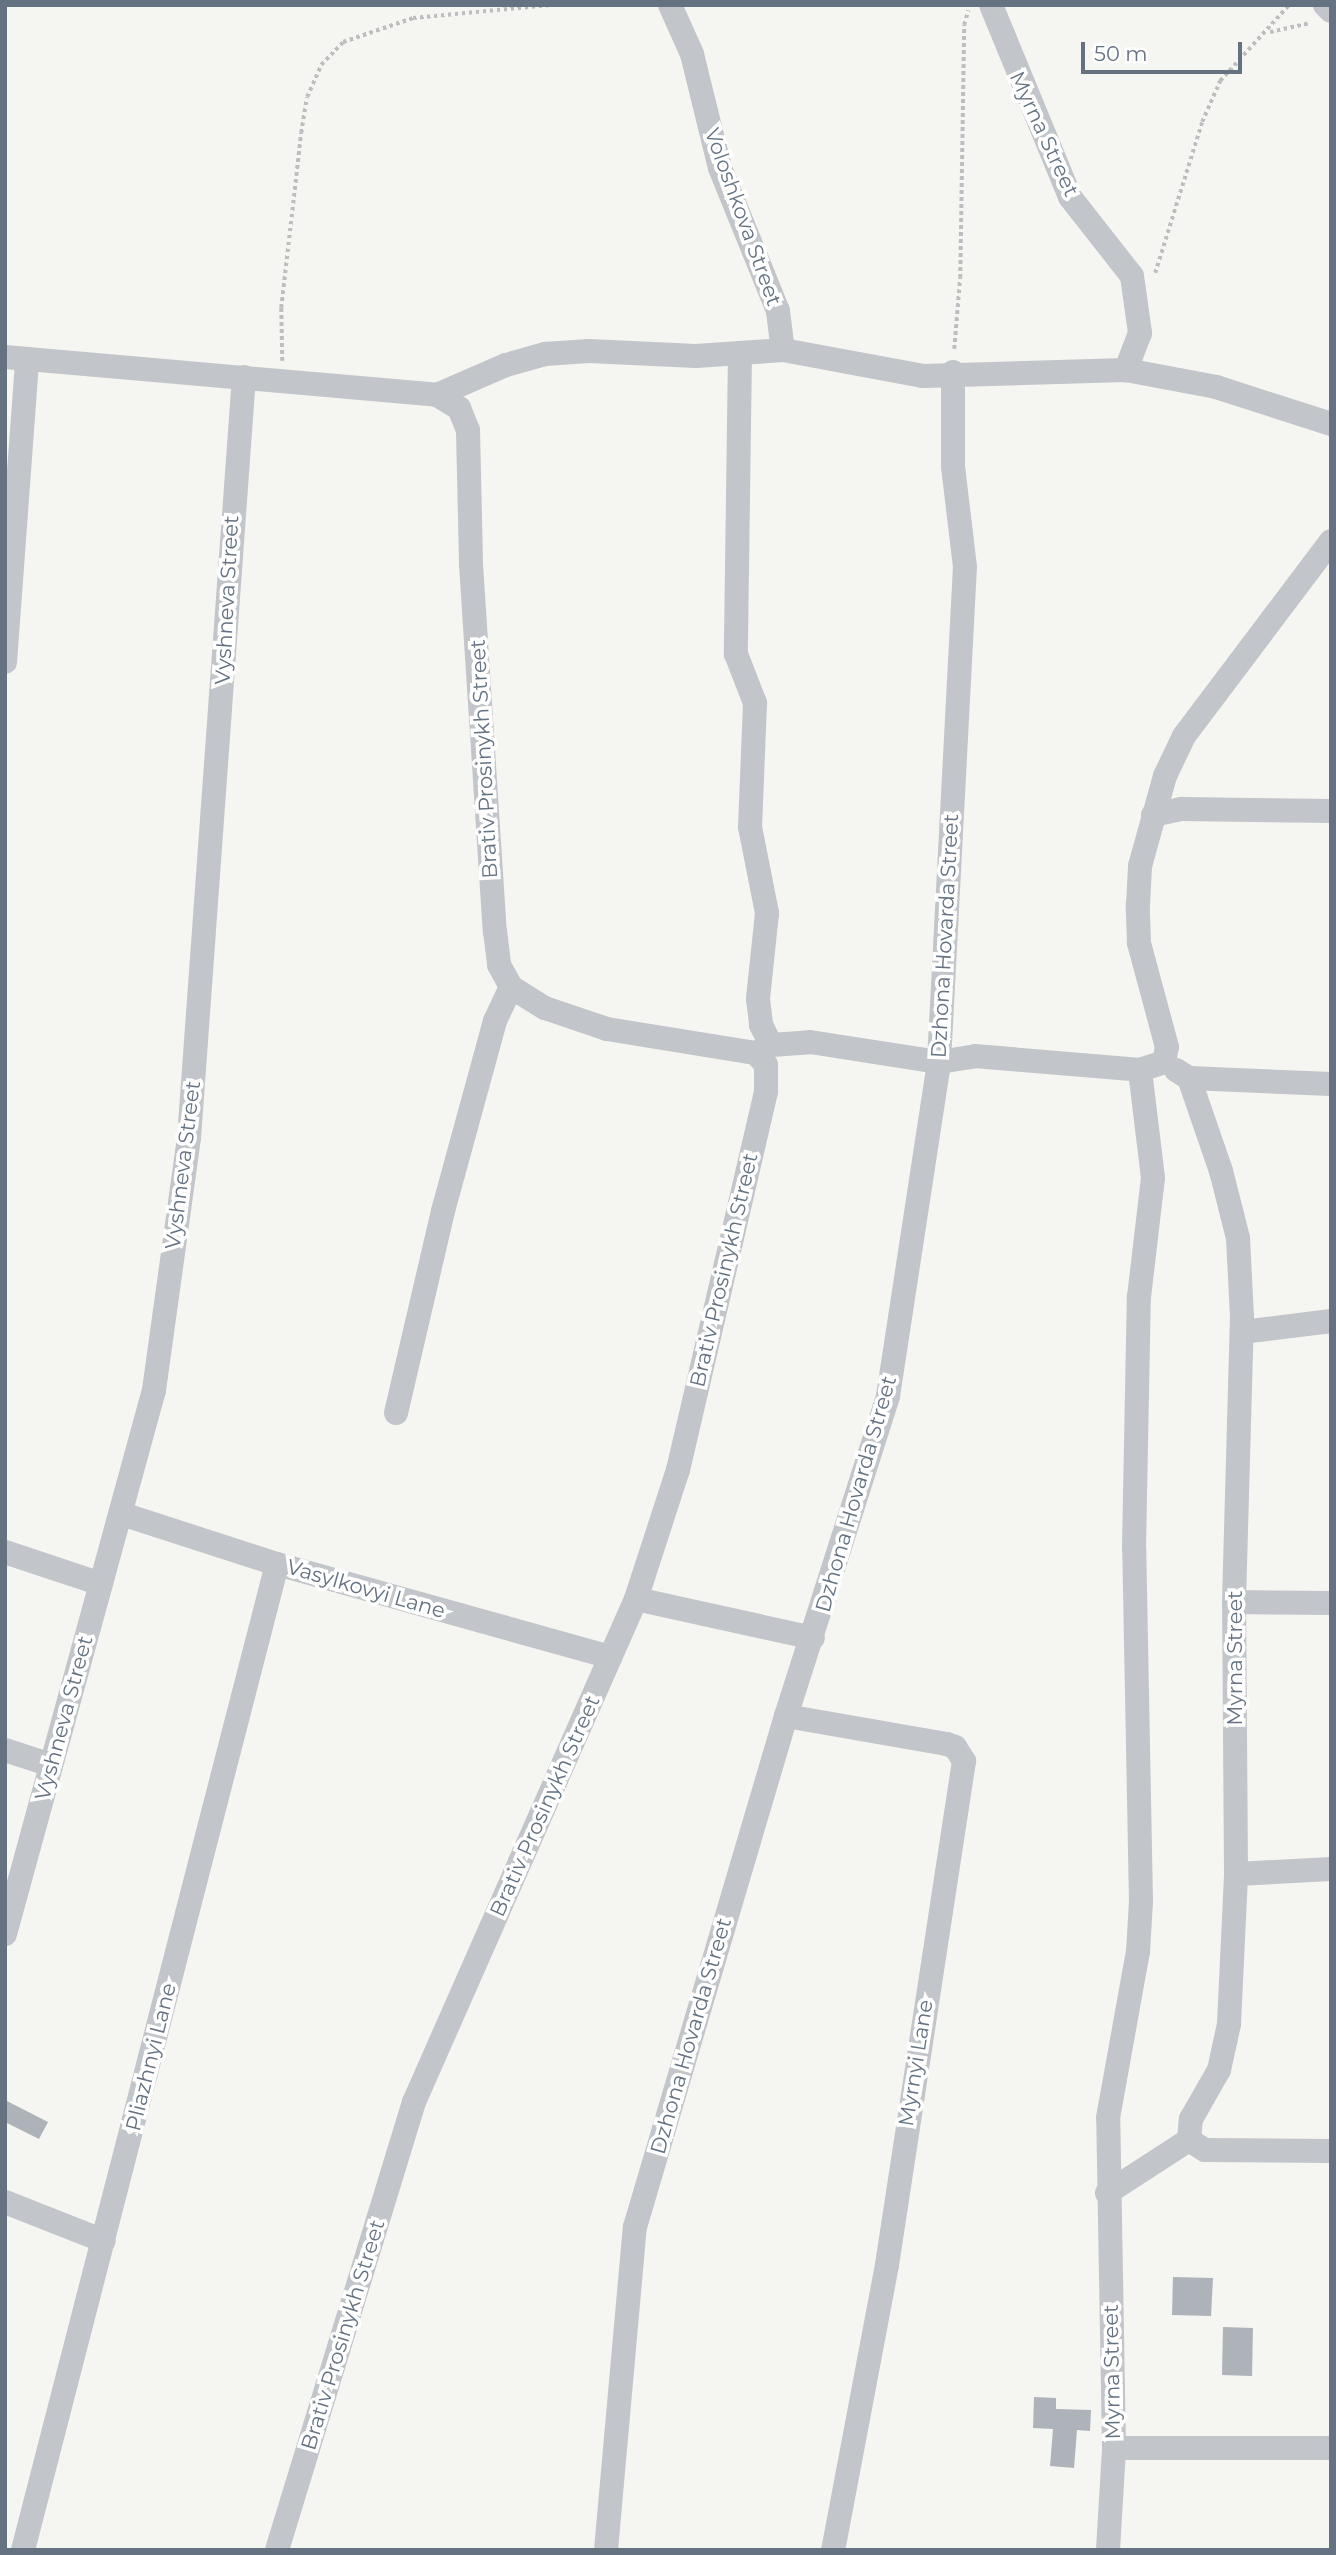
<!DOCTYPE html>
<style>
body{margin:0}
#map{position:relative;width:1336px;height:2555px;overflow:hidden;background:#f5f5f1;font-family:Montserrat,sans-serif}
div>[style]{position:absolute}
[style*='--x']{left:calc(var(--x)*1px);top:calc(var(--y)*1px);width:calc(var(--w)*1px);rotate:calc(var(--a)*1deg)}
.building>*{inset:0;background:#adb3b9}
.path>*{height:3.5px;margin-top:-1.75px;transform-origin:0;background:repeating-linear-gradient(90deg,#bcbec0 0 3.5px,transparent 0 7px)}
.minor>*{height:24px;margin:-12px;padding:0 12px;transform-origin:12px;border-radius:12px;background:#c2c5c9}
span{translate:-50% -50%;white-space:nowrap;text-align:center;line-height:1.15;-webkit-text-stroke:7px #fff;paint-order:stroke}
.street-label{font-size:21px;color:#647282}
.frame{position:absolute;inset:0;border:7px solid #647282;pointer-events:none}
.scale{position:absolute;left:1081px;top:42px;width:161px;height:32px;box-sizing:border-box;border:4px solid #647282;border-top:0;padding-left:9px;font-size:21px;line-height:24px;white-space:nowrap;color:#647282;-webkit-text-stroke:5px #fff;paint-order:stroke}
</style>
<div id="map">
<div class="building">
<div style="clip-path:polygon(5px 2100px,48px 2122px,39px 2139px,5px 2122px)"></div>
<div style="clip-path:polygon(1173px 2277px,1213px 2278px,1211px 2316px,1172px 2315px)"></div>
<div style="clip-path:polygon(1223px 2327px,1253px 2328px,1252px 2376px,1222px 2375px)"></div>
<div style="clip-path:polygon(1034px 2397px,1056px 2398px,1056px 2409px,1091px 2410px,1090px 2431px,1077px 2430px,1074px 2468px,1050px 2466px,1053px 2429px,1033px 2428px)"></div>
</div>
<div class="path">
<div style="--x:1270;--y:32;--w:41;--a:-12.7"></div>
<div style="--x:1155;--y:273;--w:158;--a:-72.7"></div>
<div style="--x:1202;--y:122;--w:45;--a:-66.3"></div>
<div style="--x:1220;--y:81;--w:103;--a:-47.8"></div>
<div style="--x:954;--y:349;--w:71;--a:-85.2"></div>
<div style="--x:960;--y:278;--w:253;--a:-89.1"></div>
<div style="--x:964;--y:25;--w:15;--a:-74"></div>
<div style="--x:282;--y:361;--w:53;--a:-91.1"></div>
<div style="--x:281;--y:308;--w:176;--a:-83.5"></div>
<div style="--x:301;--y:133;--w:36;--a:-81"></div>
<div style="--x:307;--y:97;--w:35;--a:-66"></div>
<div style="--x:321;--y:65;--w:32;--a:-46"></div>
<div style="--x:343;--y:42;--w:74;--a:-18.9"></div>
<div style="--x:413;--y:18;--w:139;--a:-5.4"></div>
</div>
<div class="minor">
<div style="--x:670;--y:5;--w:54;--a:65.8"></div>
<div style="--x:692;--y:54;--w:117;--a:76.2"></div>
<div style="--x:720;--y:168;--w:154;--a:67.9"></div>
<div style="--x:778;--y:311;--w:39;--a:83"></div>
<div style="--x:991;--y:5;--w:208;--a:67.6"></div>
<div style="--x:1070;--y:197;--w:100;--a:51.9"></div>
<div style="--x:1132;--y:276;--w:58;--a:82"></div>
<div style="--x:1140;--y:333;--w:40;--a:111"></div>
<div style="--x:1325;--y:5;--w:8;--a:45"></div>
<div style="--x:740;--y:353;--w:301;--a:90.8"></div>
<div style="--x:736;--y:654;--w:53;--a:68.8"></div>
<div style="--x:755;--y:703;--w:124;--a:92.3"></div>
<div style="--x:750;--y:827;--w:88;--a:78.8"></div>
<div style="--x:767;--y:913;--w:86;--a:96"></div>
<div style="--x:758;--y:999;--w:26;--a:83"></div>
<div style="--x:761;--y:1025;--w:22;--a:63"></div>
<div style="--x:5;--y:357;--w:434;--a:5"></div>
<div style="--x:437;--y:395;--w:75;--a:-23.5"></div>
<div style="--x:506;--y:365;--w:41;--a:-15.8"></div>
<div style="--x:545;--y:354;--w:44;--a:-3.9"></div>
<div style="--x:589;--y:351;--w:107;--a:2.7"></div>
<div style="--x:696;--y:356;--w:87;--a:-3.9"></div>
<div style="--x:783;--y:350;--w:142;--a:10.5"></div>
<div style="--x:923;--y:376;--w:203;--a:-1.7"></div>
<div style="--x:1126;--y:370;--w:92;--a:10.7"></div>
<div style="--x:1216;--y:387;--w:121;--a:17.8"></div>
<div style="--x:437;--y:395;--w:26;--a:31"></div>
<div style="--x:459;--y:408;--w:24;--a:68"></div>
<div style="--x:468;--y:430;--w:134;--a:88.7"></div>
<div style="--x:471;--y:564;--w:368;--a:86.3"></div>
<div style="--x:495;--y:931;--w:34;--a:83"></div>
<div style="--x:499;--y:965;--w:25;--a:61"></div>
<div style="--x:5;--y:662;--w:303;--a:-85.8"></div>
<div style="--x:1153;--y:815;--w:30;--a:-12"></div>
<div style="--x:1182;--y:809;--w:149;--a:0.8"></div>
<div style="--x:511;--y:987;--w:40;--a:32"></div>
<div style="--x:545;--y:1008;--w:65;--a:18.7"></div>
<div style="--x:607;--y:1029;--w:151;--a:9.2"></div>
<div style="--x:756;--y:1053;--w:17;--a:-28"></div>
<div style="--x:771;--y:1045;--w:39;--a:-4"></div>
<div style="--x:810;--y:1042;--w:131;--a:8.8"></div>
<div style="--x:939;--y:1062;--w:36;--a:-9"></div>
<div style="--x:975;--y:1056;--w:166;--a:4.8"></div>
<div style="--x:1140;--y:1070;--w:25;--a:-18"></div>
<div style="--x:1164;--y:1062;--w:15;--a:-79"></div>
<div style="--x:1167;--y:1047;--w:108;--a:-105.1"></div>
<div style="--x:1139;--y:943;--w:38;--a:-92"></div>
<div style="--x:1138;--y:905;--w:39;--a:-87"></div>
<div style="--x:1140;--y:866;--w:93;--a:-74.5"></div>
<div style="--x:1165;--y:776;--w:44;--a:-64.6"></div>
<div style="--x:1184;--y:736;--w:244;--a:-53"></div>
<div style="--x:1176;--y:1070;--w:15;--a:32"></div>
<div style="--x:1189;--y:1078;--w:142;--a:2.4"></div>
<div style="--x:1242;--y:1332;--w:90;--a:-7"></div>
<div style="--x:396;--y:1413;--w:207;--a:-76.9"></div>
<div style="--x:443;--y:1211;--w:197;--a:-74.7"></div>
<div style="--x:495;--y:1021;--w:38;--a:-65"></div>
<div style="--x:122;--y:1514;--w:163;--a:17.9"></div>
<div style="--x:277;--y:1564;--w:346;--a:15.6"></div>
<div style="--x:5;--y:1552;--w:101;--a:18.4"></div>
<div style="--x:636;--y:1599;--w:181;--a:12.4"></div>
<div style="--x:1234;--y:1602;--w:97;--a:0.6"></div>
<div style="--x:786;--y:1716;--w:163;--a:9.9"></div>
<div style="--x:947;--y:1744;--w:9;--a:21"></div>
<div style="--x:955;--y:1747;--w:17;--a:57"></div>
<div style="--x:964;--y:1761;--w:510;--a:98.69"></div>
<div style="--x:887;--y:2265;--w:290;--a:100.7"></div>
<div style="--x:5;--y:1750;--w:48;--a:18.1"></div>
<div style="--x:1236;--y:1874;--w:95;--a:-3"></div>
<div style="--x:5;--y:1934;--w:564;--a:-74.68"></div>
<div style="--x:154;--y:1390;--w:254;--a:-82.1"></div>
<div style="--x:189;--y:1138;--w:763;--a:-85.87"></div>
<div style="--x:1189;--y:2140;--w:19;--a:32"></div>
<div style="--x:1205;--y:2150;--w:126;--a:0.5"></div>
<div style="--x:1107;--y:2193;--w:98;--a:-32.9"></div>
<div style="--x:1189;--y:2140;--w:21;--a:-85"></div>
<div style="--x:1191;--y:2119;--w:56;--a:-60.3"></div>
<div style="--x:1219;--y:2070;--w:47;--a:-77.7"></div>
<div style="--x:1229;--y:2024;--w:150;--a:-87.3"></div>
<div style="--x:1236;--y:1874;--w:272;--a:-90.4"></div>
<div style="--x:1234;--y:1602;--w:285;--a:-88.4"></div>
<div style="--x:1242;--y:1317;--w:79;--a:-92.9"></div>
<div style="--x:1238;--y:1238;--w:69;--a:-104.2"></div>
<div style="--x:1221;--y:1171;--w:98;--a:-109"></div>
<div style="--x:5;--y:2202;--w:106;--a:21.5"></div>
<div style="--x:1114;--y:2448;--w:217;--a:0"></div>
<div style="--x:23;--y:2550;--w:1018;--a:-75.55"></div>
<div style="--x:277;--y:2550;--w:468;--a:-73"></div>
<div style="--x:414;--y:2102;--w:550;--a:-66.19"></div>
<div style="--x:636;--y:1599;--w:136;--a:-72"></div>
<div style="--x:678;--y:1470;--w:389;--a:-76.9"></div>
<div style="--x:766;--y:1091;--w:26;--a:-90"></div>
<div style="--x:766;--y:1065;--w:16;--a:-130"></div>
<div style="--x:606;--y:2550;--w:324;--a:-84.9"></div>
<div style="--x:635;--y:2227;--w:533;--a:-73.54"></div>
<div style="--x:786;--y:1716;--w:336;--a:-72.3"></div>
<div style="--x:888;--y:1396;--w:338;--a:-81.3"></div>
<div style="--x:939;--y:1062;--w:496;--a:-87"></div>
<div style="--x:965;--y:567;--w:102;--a:-96.8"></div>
<div style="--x:953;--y:466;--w:94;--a:-90"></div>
<div style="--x:1108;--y:2550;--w:102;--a:-86.6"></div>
<div style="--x:1114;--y:2448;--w:330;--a:-91"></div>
<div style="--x:1108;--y:2118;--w:169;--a:-79.8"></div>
<div style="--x:1138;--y:1952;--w:50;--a:-86.6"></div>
<div style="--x:1141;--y:1902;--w:354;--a:-91.1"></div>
<div style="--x:1134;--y:1548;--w:251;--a:-88.9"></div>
<div style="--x:1139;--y:1297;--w:120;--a:-83.3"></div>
<div style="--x:1153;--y:1178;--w:109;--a:-96.9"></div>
</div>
<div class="street-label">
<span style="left:1044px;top:134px;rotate:65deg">Myrna Street</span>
<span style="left:743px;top:217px;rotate:70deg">Voloshkova Street</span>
<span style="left:227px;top:600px;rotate:-87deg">Vyshneva Street</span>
<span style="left:484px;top:759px;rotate:-93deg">Brativ Prosinykh Street</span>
<span style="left:945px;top:936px;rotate:-87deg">Dzhona Hovarda Street</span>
<span style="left:183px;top:1165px;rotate:-83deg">Vyshneva Street</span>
<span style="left:724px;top:1270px;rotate:-77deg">Brativ Prosinykh Street</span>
<span style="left:856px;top:1494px;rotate:-74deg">Dzhona Hovarda Street</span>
<span style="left:366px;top:1589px;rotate:16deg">Vasylkovyi Lane</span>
<span style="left:1235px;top:1658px;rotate:-90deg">Myrna Street</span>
<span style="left:64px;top:1718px;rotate:-75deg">Vyshneva Street</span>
<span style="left:545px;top:1806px;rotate:-66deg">Brativ Prosinykh Street</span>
<span style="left:691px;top:2036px;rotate:-74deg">Dzhona Hovarda Street</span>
<span style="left:151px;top:2057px;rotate:-76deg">Pliazhnyi Lane</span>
<span style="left:916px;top:2063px;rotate:-81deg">Myrnyi Lane</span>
<span style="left:343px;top:2335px;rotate:-73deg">Brativ Prosinykh Street</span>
<span style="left:1112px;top:2372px;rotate:-91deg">Myrna Street</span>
</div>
<div class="frame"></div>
<div class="scale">50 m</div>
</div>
